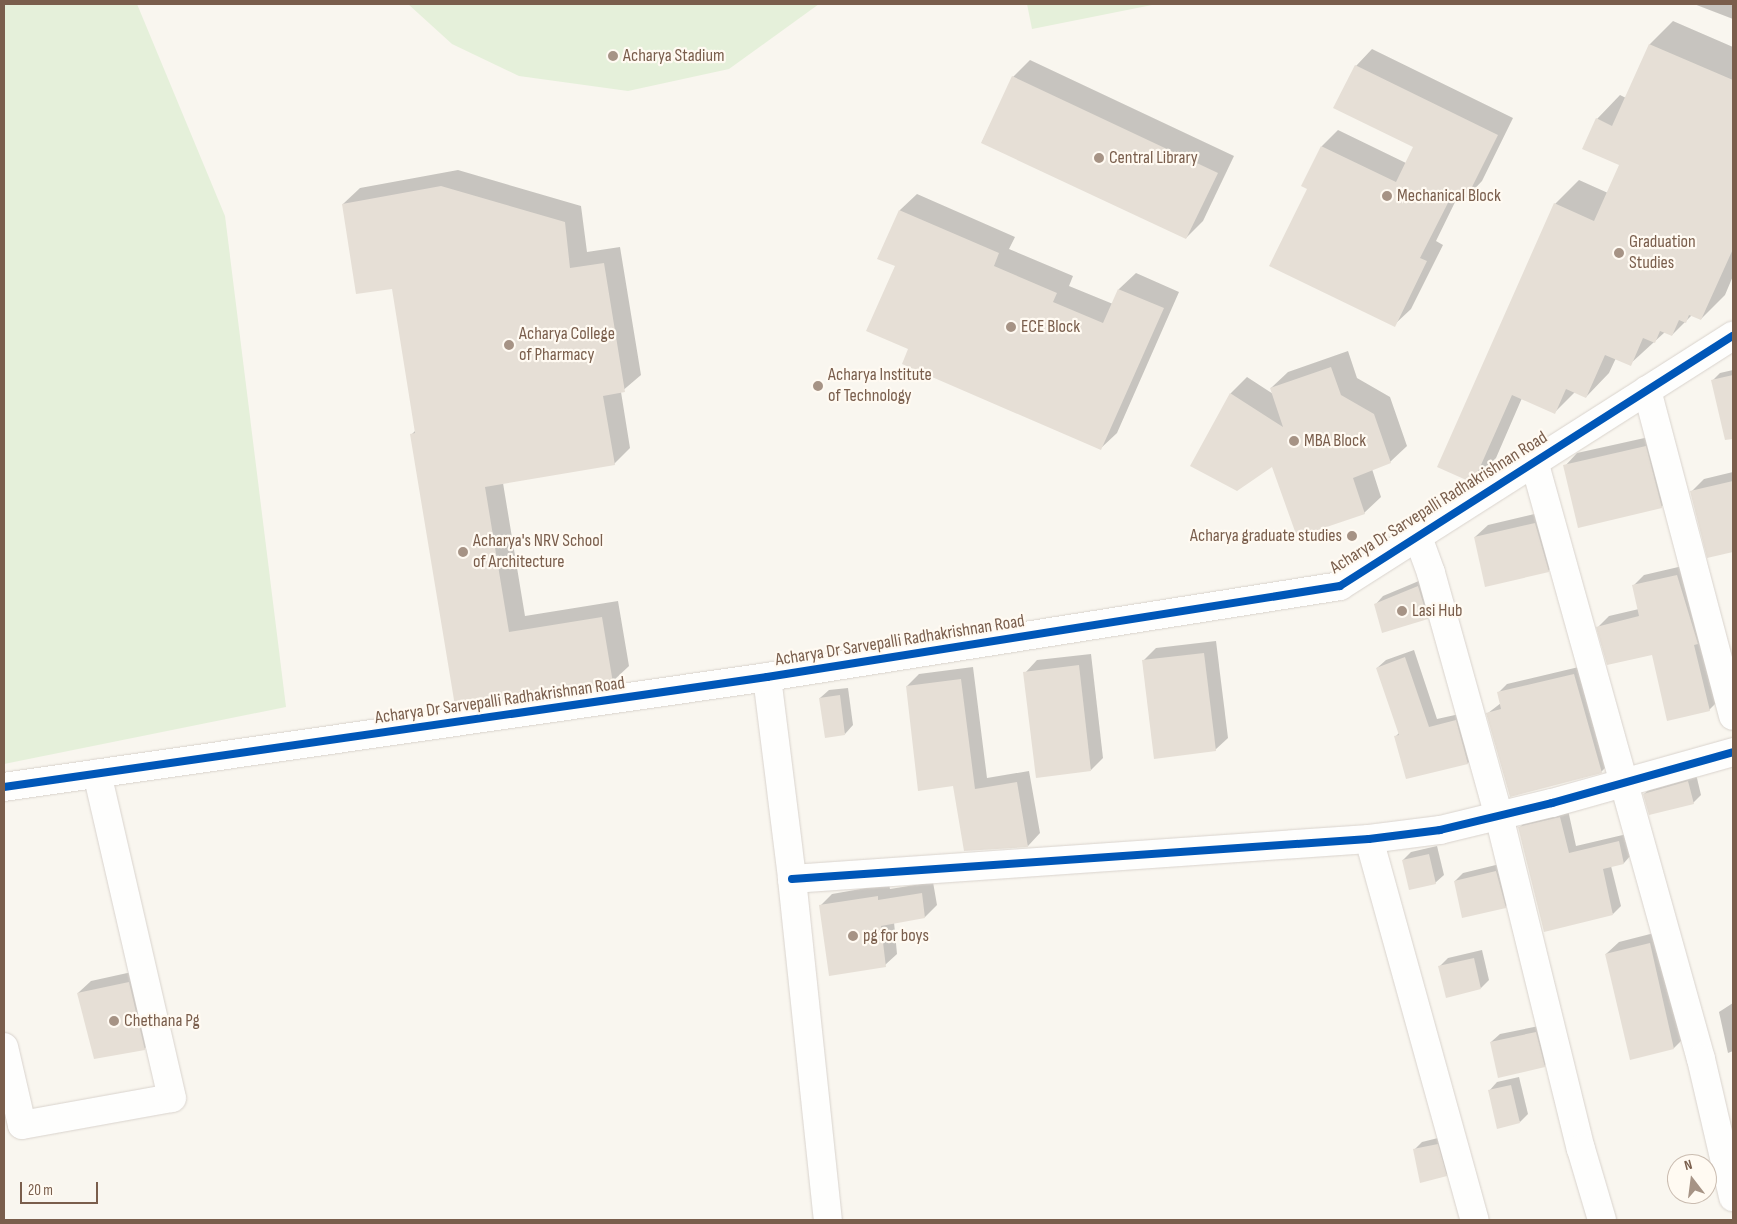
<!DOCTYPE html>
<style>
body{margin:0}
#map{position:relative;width:1737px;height:1224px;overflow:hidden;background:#f9f6ef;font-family:"Sofia Sans Condensed",sans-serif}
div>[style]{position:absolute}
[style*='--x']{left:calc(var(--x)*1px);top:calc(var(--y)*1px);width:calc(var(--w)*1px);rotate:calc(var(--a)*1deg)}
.green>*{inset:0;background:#e5f0da}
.shadow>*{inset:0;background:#0003}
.building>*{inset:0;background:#e6dfd6}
.roads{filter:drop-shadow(0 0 1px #d9d3cd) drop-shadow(0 0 1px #d9d3cd)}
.street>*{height:28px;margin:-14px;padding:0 14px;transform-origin:14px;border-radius:14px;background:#fefefd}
.secondary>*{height:28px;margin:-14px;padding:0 14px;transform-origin:14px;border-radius:14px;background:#fefefd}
.cycleway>*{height:8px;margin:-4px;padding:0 4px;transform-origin:4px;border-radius:4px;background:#0057b8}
.dots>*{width:14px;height:14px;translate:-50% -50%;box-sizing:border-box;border:2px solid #fffaf2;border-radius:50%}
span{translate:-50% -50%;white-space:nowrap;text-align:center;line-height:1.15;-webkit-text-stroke:4.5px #fffaf2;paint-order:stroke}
.poi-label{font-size:18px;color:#7a5e4c}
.left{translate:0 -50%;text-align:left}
.right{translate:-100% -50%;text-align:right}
.street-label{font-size:18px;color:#7a5e4c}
.frame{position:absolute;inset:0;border:5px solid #7a5e4c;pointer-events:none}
.north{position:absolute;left:1667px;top:1154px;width:50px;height:50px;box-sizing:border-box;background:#fffaf2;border:1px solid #cabcb0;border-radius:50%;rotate:345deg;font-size:14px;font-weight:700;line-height:20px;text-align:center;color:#7a5e4c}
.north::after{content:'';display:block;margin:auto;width:18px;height:22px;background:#a69385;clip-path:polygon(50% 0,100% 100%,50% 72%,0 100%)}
.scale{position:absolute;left:20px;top:1182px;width:78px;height:22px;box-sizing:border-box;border:2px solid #7a5e4c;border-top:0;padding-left:6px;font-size:15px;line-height:18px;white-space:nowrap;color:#7a5e4c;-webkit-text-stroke:4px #fffaf2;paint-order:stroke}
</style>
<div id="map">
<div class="green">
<div style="clip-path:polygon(4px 4px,137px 4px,225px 216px,286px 707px,4px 764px)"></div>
<div style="clip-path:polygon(408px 4px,819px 4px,729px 69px,628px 91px,519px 76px,452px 44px)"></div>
<div style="clip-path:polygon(1027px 4px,1157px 4px,1032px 29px)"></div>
</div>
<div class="shadow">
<div style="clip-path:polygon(1694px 4px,1733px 4px,1733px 19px)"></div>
<div style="clip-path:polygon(1673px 21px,1733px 47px,1733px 276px,1725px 295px,1701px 319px,1692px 315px,1672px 335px,1665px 332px,1630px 364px,1616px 358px,1609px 373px,1586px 397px,1575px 392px,1555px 412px,1522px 398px,1496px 458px,1472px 481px,1555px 204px,1579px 180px,1608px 193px,1621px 164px,1597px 119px,1620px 95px,1626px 98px,1650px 44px)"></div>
<div style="clip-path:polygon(1372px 49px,1513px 118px,1482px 181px,1466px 198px,1459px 194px,1436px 241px,1443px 245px,1411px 309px,1394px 325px,1309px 188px,1322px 146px,1338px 130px,1406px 163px,1415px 146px,1356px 66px)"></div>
<div style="clip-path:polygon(1030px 60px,1234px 156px,1203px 221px,1186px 238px,982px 142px,1013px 77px)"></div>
<div style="clip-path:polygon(458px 170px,581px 206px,587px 252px,620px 247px,641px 375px,621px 392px,630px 448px,614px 464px,503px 483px,525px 616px,618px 601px,629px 666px,612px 682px,456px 705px,412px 434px,416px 430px,393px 288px,343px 204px,360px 188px)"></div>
<div style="clip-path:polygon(917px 194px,1015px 237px,1009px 249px,1073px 276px,1069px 286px,1113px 304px,1119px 289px,1136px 273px,1179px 292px,1117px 433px,1100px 449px,910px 349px,897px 265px,900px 210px)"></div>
<div style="clip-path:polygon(1348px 351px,1357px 378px,1390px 397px,1407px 446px,1390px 462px,1372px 469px,1381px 497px,1364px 513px,1272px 465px,1192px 466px,1231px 393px,1247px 377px,1273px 394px,1271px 388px,1288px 372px)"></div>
<div style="clip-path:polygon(1733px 370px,1733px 415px,1721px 418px,1712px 381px,1720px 373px)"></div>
<div style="clip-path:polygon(1658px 435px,1674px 495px,1661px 507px,1565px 466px,1577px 453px)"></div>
<div style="clip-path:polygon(1733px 472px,1733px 551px,1708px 557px,1691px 492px,1704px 479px)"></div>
<div style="clip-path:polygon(1547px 511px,1561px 558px,1548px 571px,1475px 537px,1488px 525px)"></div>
<div style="clip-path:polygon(1687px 565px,1720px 699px,1709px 710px,1653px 653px,1598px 627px,1609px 616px,1639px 609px,1633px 586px,1644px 575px)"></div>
<div style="clip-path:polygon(1426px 578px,1435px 609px,1427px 618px,1375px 605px,1383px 596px)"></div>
<div style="clip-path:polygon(1216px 641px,1228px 738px,1215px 750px,1143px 661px,1156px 648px)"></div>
<div style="clip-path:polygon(1414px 650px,1437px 719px,1464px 713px,1476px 755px,1468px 763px,1396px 736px,1400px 732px,1377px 668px,1386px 660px)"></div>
<div style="clip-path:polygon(1091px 654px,1103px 758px,1091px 770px,1025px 673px,1037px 660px)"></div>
<div style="clip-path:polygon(1583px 666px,1610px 763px,1601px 772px,1488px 713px,1501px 703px,1498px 693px,1507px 684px)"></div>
<div style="clip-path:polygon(973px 667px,987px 778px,1029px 771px,1040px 833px,1028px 846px,954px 785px,907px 686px,919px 674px)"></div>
<div style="clip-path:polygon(848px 688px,853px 725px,845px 734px,820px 698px,829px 690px)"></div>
<div style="clip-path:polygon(1696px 774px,1701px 795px,1693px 803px,1644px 794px,1653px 786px)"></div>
<div style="clip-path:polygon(1568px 810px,1576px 846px,1627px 834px,1631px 855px,1624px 863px,1611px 866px,1621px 906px,1613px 914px,1519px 828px,1527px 820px)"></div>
<div style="clip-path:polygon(1437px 846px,1444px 875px,1435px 883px,1403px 860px,1411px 852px)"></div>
<div style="clip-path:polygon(1504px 863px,1513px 899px,1505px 907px,1455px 881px,1463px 873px)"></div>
<div style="clip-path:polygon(933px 882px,937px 905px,925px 917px,894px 922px,897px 954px,885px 965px,820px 906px,832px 894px,889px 884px,890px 889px)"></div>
<div style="clip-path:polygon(1662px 931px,1686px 1036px,1674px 1048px,1631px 1058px,1606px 954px,1619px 942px)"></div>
<div style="clip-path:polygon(1482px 950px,1489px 980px,1481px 988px,1440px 966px,1448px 958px)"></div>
<div style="clip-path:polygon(141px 970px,157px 1036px,144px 1049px,78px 993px,91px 981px)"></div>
<div style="clip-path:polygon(1733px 1003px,1733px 1051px,1728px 1053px,1719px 1012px)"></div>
<div style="clip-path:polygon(1544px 1025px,1552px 1058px,1544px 1066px,1491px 1042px,1500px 1034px)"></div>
<div style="clip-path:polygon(1519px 1077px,1528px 1114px,1520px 1122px,1489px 1091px,1497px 1082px)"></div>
<div style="clip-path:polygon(1446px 1136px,1454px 1167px,1446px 1175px,1414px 1150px,1422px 1142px)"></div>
</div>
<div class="building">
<div style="clip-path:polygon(1649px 44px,1733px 80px,1733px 249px,1701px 320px,1689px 315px,1686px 323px,1679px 320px,1672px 336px,1660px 331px,1655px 343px,1643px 338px,1631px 366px,1605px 355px,1586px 398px,1566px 389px,1555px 414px,1512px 395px,1473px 483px,1437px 467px,1554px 203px,1594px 221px,1619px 165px,1582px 149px,1596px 118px,1612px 126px)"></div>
<div style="clip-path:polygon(1355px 65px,1498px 135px,1466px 199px,1453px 193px,1420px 258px,1427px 261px,1395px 327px,1269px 266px,1307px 189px,1301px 186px,1321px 146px,1396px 182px,1413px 147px,1333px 108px)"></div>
<div style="clip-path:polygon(1012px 76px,1218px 173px,1186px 239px,981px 143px)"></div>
<div style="clip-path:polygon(441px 186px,565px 222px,570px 268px,604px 263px,625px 392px,603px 396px,615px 465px,485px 487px,509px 632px,602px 617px,613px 683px,455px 706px,410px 434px,415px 433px,392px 289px,356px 294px,342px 204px)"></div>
<div style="clip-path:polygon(899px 210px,999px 253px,994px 266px,1057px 293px,1053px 302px,1103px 323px,1118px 289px,1164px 308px,1101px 450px,902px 364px,908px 349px,866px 331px,895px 266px,877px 259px)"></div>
<div style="clip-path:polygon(1331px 367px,1341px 395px,1374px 414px,1391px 463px,1353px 478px,1365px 514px,1297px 537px,1272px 467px,1237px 491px,1190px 466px,1230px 393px,1283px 427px,1270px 388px)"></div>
<div style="clip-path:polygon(1733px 375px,1733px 439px,1725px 440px,1711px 380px)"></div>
<div style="clip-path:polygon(1646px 446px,1662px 508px,1578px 528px,1563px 465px)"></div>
<div style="clip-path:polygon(1733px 481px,1733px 552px,1707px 558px,1690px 491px)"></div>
<div style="clip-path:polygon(1535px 523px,1549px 572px,1485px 587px,1474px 537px)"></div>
<div style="clip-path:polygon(1677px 575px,1698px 644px,1694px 645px,1710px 711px,1667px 721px,1652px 655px,1607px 665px,1596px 627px,1639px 616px,1632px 585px)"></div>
<div style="clip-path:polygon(1418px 586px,1428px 619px,1382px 633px,1374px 604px)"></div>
<div style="clip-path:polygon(1204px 653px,1216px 751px,1154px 759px,1142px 660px)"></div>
<div style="clip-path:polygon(1405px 657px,1429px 727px,1456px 720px,1468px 764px,1406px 779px,1394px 736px,1399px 735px,1376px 668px)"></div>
<div style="clip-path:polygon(1079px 665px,1091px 771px,1036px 778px,1023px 672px)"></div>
<div style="clip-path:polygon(1574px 674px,1602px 773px,1510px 797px,1486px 713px,1501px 709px,1497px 692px)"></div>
<div style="clip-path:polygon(961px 679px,975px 789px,1017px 782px,1028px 847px,964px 851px,953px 786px,918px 791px,906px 686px)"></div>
<div style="clip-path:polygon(840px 695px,845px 735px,825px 738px,819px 698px)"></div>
<div style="clip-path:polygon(1688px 781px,1694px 804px,1649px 815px,1643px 794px)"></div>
<div style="clip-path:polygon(1560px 817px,1569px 853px,1619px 841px,1624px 864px,1603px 869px,1613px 915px,1544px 932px,1518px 827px)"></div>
<div style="clip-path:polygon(1429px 854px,1436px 884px,1409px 890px,1402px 860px)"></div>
<div style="clip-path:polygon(1496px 871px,1506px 908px,1462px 918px,1454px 881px)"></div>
<div style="clip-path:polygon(922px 893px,925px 918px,881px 926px,886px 967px,829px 976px,819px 905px,878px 896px,878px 900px)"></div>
<div style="clip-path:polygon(1650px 943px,1674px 1049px,1630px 1060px,1605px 954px)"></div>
<div style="clip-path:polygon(1474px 958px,1481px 989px,1446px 998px,1438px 966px)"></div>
<div style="clip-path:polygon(129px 982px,145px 1050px,94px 1059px,77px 993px)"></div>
<div style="clip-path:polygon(1536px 1032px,1545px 1067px,1498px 1078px,1490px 1042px)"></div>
<div style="clip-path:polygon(1511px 1085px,1520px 1123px,1497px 1129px,1488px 1090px)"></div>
<div style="clip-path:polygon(1438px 1144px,1447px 1176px,1420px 1183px,1413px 1149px)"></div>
</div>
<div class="roads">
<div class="street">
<div style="--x:1647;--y:390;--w:337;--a:75.2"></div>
<div style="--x:1534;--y:461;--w:621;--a:74.4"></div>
<div style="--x:1701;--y:1059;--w:142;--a:76.9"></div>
<div style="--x:1418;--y:537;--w:38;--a:70"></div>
<div style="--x:1431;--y:573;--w:252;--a:74.4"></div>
<div style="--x:1499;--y:816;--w:343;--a:76.2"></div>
<div style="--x:1581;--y:1149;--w:74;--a:73.5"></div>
<div style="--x:767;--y:677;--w:204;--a:82.9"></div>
<div style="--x:792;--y:879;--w:343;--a:84"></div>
<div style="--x:1369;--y:839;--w:395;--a:74.5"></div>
<div style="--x:792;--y:879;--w:578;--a:-3.97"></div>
<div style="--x:1369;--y:839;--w:72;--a:-7.2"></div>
<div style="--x:1440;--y:830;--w:115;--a:-13.6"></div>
<div style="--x:1552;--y:803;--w:188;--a:-15.7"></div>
<div style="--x:4;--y:1047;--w:80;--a:77"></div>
<div style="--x:22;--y:1125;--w:152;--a:-10.2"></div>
<div style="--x:172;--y:1098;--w:333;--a:-103"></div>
</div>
<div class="secondary">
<div style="--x:4;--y:787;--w:771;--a:-8.2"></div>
<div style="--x:767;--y:677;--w:580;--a:-9.02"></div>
<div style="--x:1340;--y:586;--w:466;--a:-32.5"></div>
</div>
</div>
<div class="cycleway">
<div style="--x:4;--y:787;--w:771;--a:-8.2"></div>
<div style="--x:767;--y:677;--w:580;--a:-9.02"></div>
<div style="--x:1340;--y:586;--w:466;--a:-32.5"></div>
<div style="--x:792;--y:879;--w:578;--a:-3.97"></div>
<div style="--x:1369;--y:839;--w:72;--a:-7.2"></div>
<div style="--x:1440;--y:830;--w:115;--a:-13.6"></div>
<div style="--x:1552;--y:803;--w:188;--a:-15.7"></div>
</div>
<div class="dots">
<div style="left:613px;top:56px;background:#a69385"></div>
<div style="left:1099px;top:158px;background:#a69385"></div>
<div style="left:1387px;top:196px;background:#a69385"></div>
<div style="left:1619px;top:253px;background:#a69385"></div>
<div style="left:1011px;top:327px;background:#a69385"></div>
<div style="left:509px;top:345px;background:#a69385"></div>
<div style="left:818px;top:386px;background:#a69385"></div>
<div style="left:1294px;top:441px;background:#a69385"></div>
<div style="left:1352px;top:536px;background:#a69385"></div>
<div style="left:463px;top:552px;background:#a69385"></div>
<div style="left:1402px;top:611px;background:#a69385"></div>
<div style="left:853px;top:936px;background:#a69385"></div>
<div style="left:114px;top:1021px;background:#a69385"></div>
</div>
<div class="poi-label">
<span class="left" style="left:623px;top:56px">Acharya Stadium</span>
<span class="left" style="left:1109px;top:158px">Central Library</span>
<span class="left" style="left:1397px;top:196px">Mechanical Block</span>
<span class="left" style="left:1629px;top:253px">Graduation<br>Studies</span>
<span class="left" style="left:1021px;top:327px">ECE Block</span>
<span class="left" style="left:519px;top:345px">Acharya College<br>of Pharmacy</span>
<span class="left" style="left:828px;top:386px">Acharya Institute<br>of Technology</span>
<span class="left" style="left:1304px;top:441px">MBA Block</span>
<span class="right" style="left:1342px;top:536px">Acharya graduate studies</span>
<span class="left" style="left:473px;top:552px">Acharya's NRV School<br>of Architecture</span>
<span class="left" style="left:1412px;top:611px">Lasi Hub</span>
<span class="left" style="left:863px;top:936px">pg for boys</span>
<span class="left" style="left:124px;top:1021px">Chethana Pg</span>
</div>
<div class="street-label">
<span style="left:1439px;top:503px;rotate:-32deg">Acharya Dr Sarvepalli Radhakrishnan Road</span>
<span style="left:900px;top:641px;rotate:-9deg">Acharya Dr Sarvepalli Radhakrishnan Road</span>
<span style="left:500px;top:701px;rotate:-8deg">Acharya Dr Sarvepalli Radhakrishnan Road</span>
</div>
<div class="frame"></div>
<div class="north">N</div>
<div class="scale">20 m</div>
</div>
